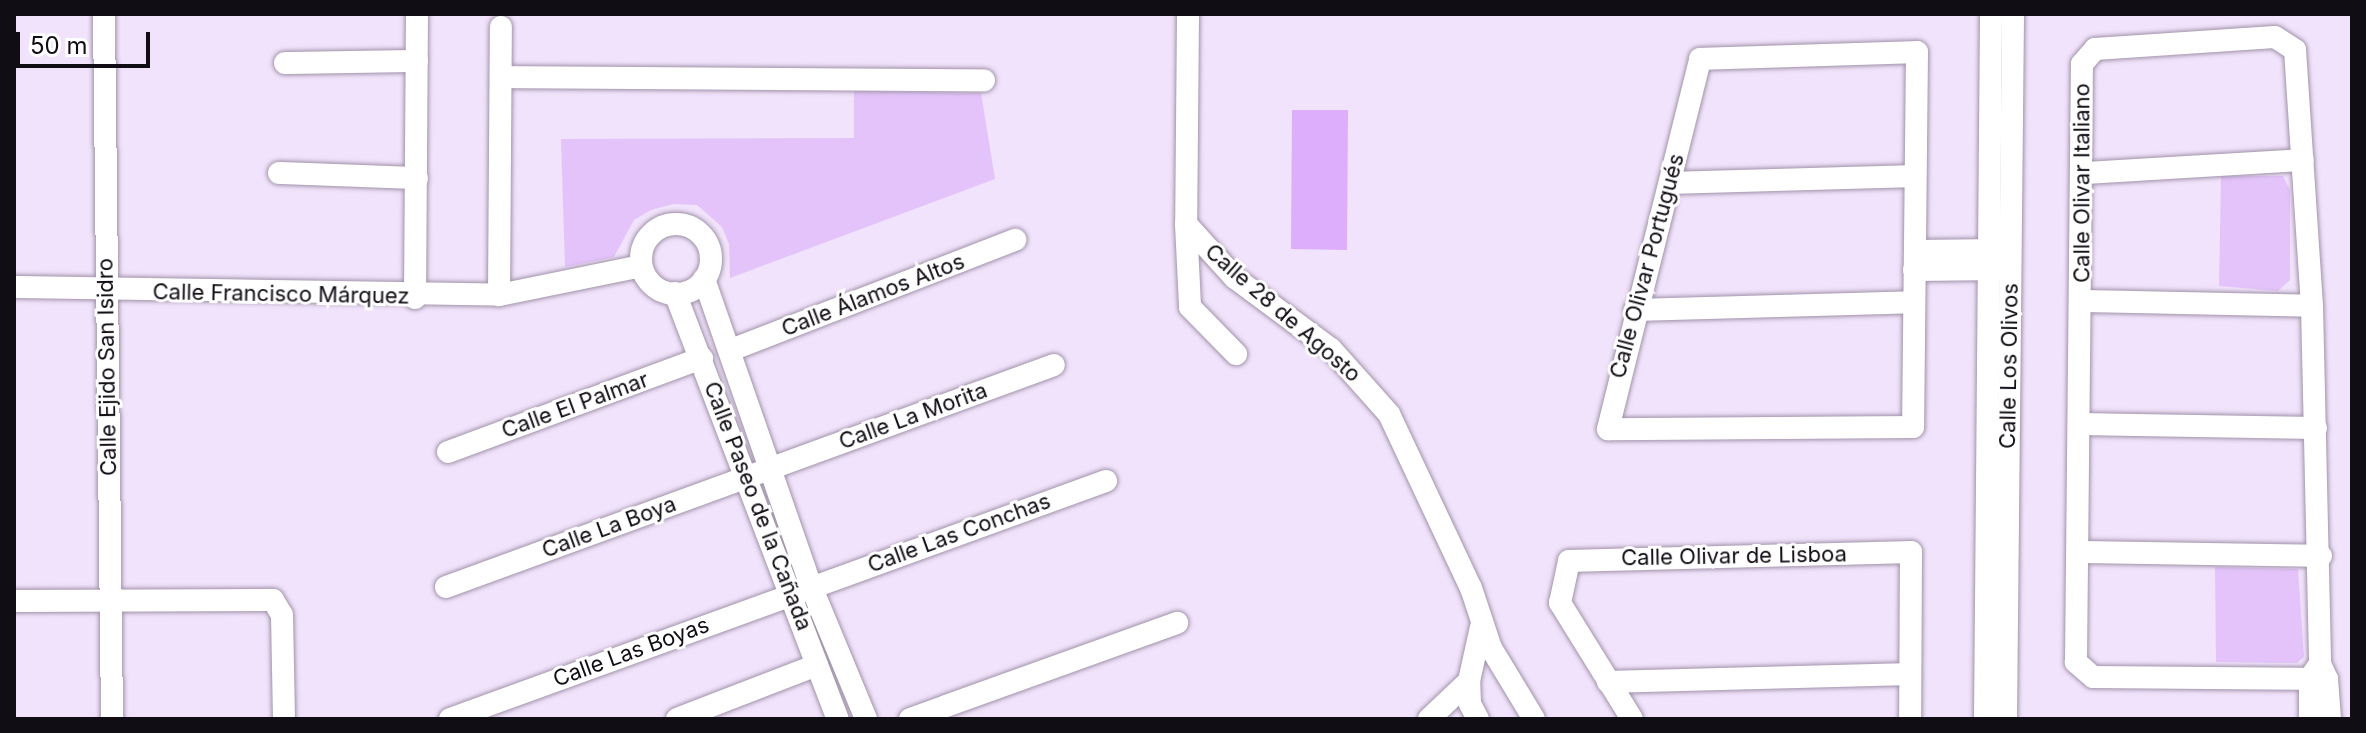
<!DOCTYPE html>
<meta charset="utf-8">
<style>
body{margin:0}
#map{position:relative;width:2366px;height:733px;overflow:hidden;background:#f1e3fb;font-family:Inter,sans-serif}
div>[style]{position:absolute}
[style*='--x']{left:calc(var(--x)*1px);top:calc(var(--y)*1px);width:calc(var(--w)*1px);rotate:calc(var(--a)*1deg)}
.green>*{inset:0;background:#e4c3fa}
.building>*{inset:0;background:#ddaefb}
.roads{filter:drop-shadow(0 0 2px #a093a9) drop-shadow(0 0 2px #a093a9)}
.minor>*{height:22px;margin:-11px;padding:0 11px;transform-origin:11px;border-radius:11px;background:#fff}
.minor>.ring{margin:-11px;padding:0;box-sizing:content-box;background:none;border:22px solid #fff;border-radius:50%}
span{translate:-50% -50%;white-space:nowrap;text-align:center;line-height:1.15;-webkit-text-stroke:6px #fff;paint-order:stroke}
.street-label{font-size:22px;color:#110d14}
.frame{position:absolute;inset:0;border:16px solid #110d14;pointer-events:none}
.scale{position:absolute;left:16px;top:32px;width:134px;height:36px;box-sizing:border-box;border:4px solid #110d14;border-top:0;padding-left:10px;font-size:24px;line-height:28px;white-space:nowrap;color:#110d14;-webkit-text-stroke:6px #fff;paint-order:stroke}
</style>
<div id="map">
<div class="green">
<div style="clip-path:polygon(854px 91px,981px 93px,995px 179px,730px 278px,729px 244px,722px 227px,697px 205px,673px 204px,651px 210px,634px 220px,614px 257px,565px 267px,561px 139px,854px 138px)"></div>
<div style="clip-path:polygon(2221px 176px,2283px 176px,2290px 190px,2290px 280px,2278px 291px,2219px 286px)"></div>
<div style="clip-path:polygon(2215px 567px,2298px 569px,2304px 657px,2297px 663px,2216px 662px)"></div>
</div>
<div class="building">
<div style="clip-path:polygon(1292px 110px,1348px 110px,1347px 250px,1291px 249px)"></div>
</div>
<div class="roads">
<div class="minor">
<div style="--x:104;--y:14;--w:705;--a:89.35"></div>
<div style="--x:1188;--y:14;--w:210;--a:90.5"></div>
<div style="--x:1186;--y:224;--w:73;--a:47.8"></div>
<div style="--x:1235;--y:278;--w:119;--a:36.5"></div>
<div style="--x:1331;--y:349;--w:87;--a:48.3"></div>
<div style="--x:1389;--y:414;--w:192;--a:64.8"></div>
<div style="--x:1471;--y:588;--w:63;--a:71.6"></div>
<div style="--x:1491;--y:648;--w:83;--a:58.8"></div>
<div style="--x:1917;--y:52;--w:375;--a:90.6"></div>
<div style="--x:1913;--y:427;--w:305;--a:179.6"></div>
<div style="--x:1608;--y:429;--w:381;--a:-76"></div>
<div style="--x:1700;--y:59;--w:217;--a:-1.8"></div>
<div style="--x:285;--y:63;--w:132;--a:-0.9"></div>
<div style="--x:501;--y:77;--w:483;--a:0.4"></div>
<div style="--x:279;--y:173;--w:138;--a:2.1"></div>
<div style="--x:2084;--y:173;--w:219;--a:-3.4"></div>
<div style="--x:1670;--y:183;--w:245;--a:-1.6"></div>
<div style="--x:1186;--y:224;--w:83;--a:87.2"></div>
<div style="--x:1190;--y:307;--w:66;--a:45.6"></div>
<div class="ring" style="left:641px;top:224px;width:48px;height:48px"></div>
<div style="--x:1915;--y:251;--w:86;--a:-0.7"></div>
<div style="--x:1914;--y:270;--w:87;--a:-0.7"></div>
<div style="--x:704;--y:279;--w:325;--a:70.8"></div>
<div style="--x:811;--y:586;--w:144;--a:67.5"></div>
<div style="--x:14;--y:287;--w:485;--a:0.9"></div>
<div style="--x:499;--y:295;--w:145;--a:-11.5"></div>
<div style="--x:675;--y:293;--w:456;--a:69.1"></div>
<div style="--x:499;--y:295;--w:268;--a:-89.6"></div>
<div style="--x:415;--y:298;--w:284;--a:-89.6"></div>
<div style="--x:2082;--y:301;--w:230;--a:1.2"></div>
<div style="--x:1635;--y:310;--w:278;--a:-1.6"></div>
<div style="--x:731;--y:350;--w:305;--a:-21.2"></div>
<div style="--x:2082;--y:424;--w:234;--a:1"></div>
<div style="--x:448;--y:452;--w:271;--a:-20.3"></div>
<div style="--x:2078;--y:552;--w:243;--a:0.9"></div>
<div style="--x:446;--y:587;--w:647;--a:-20.06"></div>
<div style="--x:14;--y:601;--w:259;--a:-0.2"></div>
<div style="--x:273;--y:600;--w:17;--a:59"></div>
<div style="--x:282;--y:615;--w:104;--a:88.9"></div>
<div style="--x:2327;--y:679;--w:234;--a:-179.5"></div>
<div style="--x:2093;--y:677;--w:23;--a:-139"></div>
<div style="--x:2076;--y:662;--w:598;--a:-89.43"></div>
<div style="--x:2082;--y:64;--w:20;--a:-49"></div>
<div style="--x:2095;--y:49;--w:180;--a:-3.8"></div>
<div style="--x:2275;--y:37;--w:24;--a:33"></div>
<div style="--x:2295;--y:50;--w:257;--a:86.2"></div>
<div style="--x:2312;--y:306;--w:358;--a:88.7"></div>
<div style="--x:2320;--y:664;--w:17;--a:65"></div>
<div style="--x:2327;--y:679;--w:40;--a:85.7"></div>
<div style="--x:1608;--y:682;--w:302;--a:-1.5"></div>
<div style="--x:450;--y:719;--w:698;--a:-19.94"></div>
<div style="--x:677;--y:719;--w:150;--a:-21.1"></div>
<div style="--x:910;--y:719;--w:284;--a:-19.8"></div>
<div style="--x:1429;--y:719;--w:55;--a:-43.5"></div>
<div style="--x:1478;--y:719;--w:17;--a:-118"></div>
<div style="--x:1470;--y:704;--w:23;--a:-92"></div>
<div style="--x:1469;--y:681;--w:55;--a:-77.5"></div>
<div style="--x:1632;--y:719;--w:137;--a:-121.8"></div>
<div style="--x:1560;--y:603;--w:43;--a:-77.9"></div>
<div style="--x:1569;--y:561;--w:342;--a:-1.5"></div>
<div style="--x:1911;--y:552;--w:167;--a:90.3"></div>
<div style="--x:1985;--y:719;--w:705;--a:-89.51"></div>
<div style="--x:2006;--y:719;--w:705;--a:-89.43"></div>
<div style="--x:2310;--y:719;--w:41;--a:-90"></div>
<div style="--x:2310;--y:678;--w:12;--a:-55"></div>
</div>
</div>
<div class="street-label">
<span style="left:2082px;top:183px;rotate:-90deg">Calle Olivar Italiano</span>
<span style="left:1647px;top:266px;rotate:-75deg">Calle Olivar Portugués</span>
<span style="left:281px;top:294px;rotate:1deg">Calle Francisco Márquez</span>
<span style="left:873px;top:295px;rotate:-21deg">Calle Álamos Altos</span>
<span style="left:1283px;top:313px;rotate:41deg">Calle 28 de Agosto</span>
<span style="left:2009px;top:366px;rotate:-89deg">Calle Los Olivos</span>
<span style="left:107px;top:367px;rotate:-91deg">Calle Ejido San Isidro</span>
<span style="left:575px;top:405px;rotate:-20deg">Calle El Palmar</span>
<span style="left:913px;top:416px;rotate:-20deg">Calle La Morita</span>
<span style="left:758px;top:506px;rotate:69deg">Calle Paseo de la Cañada</span>
<span style="left:609px;top:527px;rotate:-20deg">Calle La Boya</span>
<span style="left:959px;top:533px;rotate:-20deg">Calle Las Conchas</span>
<span style="left:1734px;top:556px;rotate:-1deg">Calle Olivar de Lisboa</span>
<span style="left:631px;top:652px;rotate:-20deg">Calle Las Boyas</span>
</div>
<div class="frame"></div>
<div class="scale">50 m</div>
</div>
